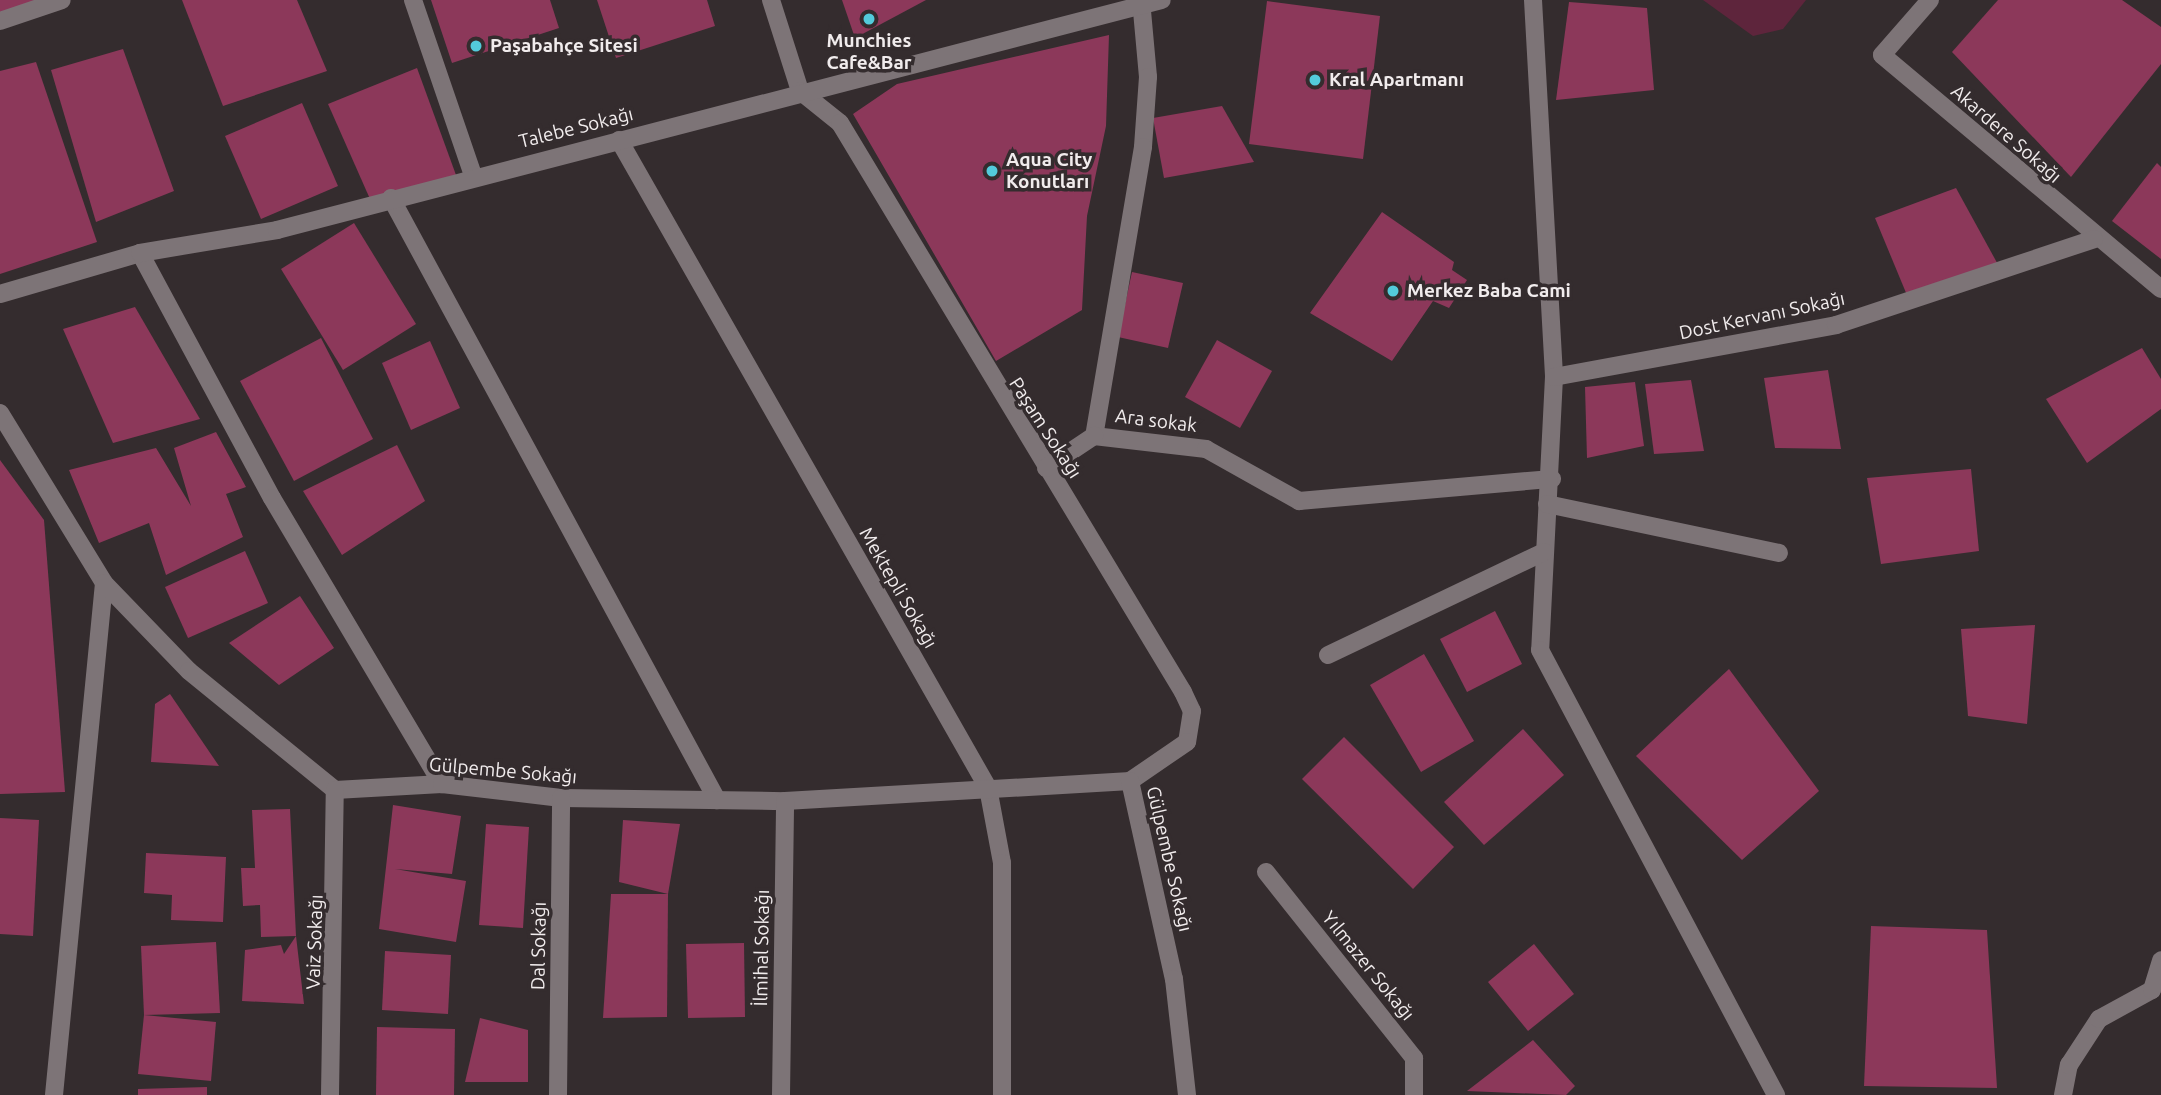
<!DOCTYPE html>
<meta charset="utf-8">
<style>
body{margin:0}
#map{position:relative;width:2161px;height:1095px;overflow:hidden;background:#342c2e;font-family:Ubuntu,sans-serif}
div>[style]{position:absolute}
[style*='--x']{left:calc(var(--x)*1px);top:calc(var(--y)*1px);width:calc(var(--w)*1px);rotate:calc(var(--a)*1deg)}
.green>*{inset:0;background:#5e253c}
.building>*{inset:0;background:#8c385a}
.minor>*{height:18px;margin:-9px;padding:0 9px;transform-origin:9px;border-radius:9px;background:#7d7477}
.dots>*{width:19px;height:19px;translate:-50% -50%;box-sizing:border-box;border:4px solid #342c2e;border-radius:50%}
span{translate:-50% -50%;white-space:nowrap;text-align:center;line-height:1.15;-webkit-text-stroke:7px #342c2e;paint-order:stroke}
.poi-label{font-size:19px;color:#f1eced;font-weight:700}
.left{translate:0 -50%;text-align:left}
.street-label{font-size:19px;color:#f1eced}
</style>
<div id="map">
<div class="green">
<div style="clip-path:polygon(1703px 0,1806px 0,1783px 29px,1753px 36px)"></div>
</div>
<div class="building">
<div style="clip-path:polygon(0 0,43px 0,0 17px)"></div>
<div style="clip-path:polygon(182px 0,297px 0,327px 71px,223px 106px)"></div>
<div style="clip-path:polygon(431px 0,550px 0,559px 28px,452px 63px)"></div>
<div style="clip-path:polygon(597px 0,707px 0,715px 26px,616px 58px)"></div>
<div style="clip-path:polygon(842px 0,926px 0,855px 38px)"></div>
<div style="clip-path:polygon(1998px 0,2122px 0,2161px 27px,2161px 64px,2071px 177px,1952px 52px)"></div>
<div style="clip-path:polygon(1267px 1px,1380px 16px,1363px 159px,1249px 144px)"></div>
<div style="clip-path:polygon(1569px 2px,1647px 8px,1654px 90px,1556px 100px)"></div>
<div style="clip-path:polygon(1109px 35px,1106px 126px,1087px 216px,1082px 310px,996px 361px,853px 114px,897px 84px)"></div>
<div style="clip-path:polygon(123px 49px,174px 191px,96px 222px,51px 70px)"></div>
<div style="clip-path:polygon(36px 62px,97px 242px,0 274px,0 71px)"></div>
<div style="clip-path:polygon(417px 68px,456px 175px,370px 199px,328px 104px)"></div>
<div style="clip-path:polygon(302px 103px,338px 186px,261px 219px,225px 136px)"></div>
<div style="clip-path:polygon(1222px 106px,1254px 162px,1164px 178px,1153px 118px)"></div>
<div style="clip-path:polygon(2157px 163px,2161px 167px,2161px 259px,2112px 221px)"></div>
<div style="clip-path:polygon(1956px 188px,2001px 270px,1909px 300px,1875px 218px)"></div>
<div style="clip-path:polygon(1382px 212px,1454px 262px,1452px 270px,1467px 280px,1449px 308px,1433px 301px,1392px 361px,1310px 313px)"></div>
<div style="clip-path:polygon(354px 223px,416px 324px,343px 370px,281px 269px)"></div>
<div style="clip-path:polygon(1132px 272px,1183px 283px,1168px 348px,1118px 337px)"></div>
<div style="clip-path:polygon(135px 307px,200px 419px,113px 443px,63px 329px)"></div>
<div style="clip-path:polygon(321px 338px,373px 439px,294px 481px,240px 381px)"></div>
<div style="clip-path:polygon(1217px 340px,1272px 371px,1240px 428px,1185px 397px)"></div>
<div style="clip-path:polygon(430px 341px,460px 408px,411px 430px,382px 363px)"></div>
<div style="clip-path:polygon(2142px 348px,2161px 379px,2161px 409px,2087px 463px,2046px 399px)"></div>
<div style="clip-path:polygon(1828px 370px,1841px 449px,1775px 448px,1764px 378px)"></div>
<div style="clip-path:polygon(1691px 380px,1704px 451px,1654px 454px,1645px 384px)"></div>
<div style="clip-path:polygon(1635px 382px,1644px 446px,1587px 458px,1585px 387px)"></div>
<div style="clip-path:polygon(216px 432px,246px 487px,226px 494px,243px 537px,166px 575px,149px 523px,99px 543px,69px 470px,156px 448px,191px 506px,174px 448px)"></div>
<div style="clip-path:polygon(397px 445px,425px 501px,342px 555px,303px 491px)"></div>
<div style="clip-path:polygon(0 460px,44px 520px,65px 792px,0 794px)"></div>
<div style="clip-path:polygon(1971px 469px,1979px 551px,1881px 564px,1867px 478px)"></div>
<div style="clip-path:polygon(245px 551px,268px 603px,188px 638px,165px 587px)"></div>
<div style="clip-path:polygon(300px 596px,334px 648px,279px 685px,229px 643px)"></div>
<div style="clip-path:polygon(1495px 611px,1522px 664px,1467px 692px,1440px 639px)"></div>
<div style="clip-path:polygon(2035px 625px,2027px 724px,1968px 716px,1961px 629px)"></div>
<div style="clip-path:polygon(1424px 654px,1474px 741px,1421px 772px,1370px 685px)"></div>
<div style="clip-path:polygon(1729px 669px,1819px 791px,1742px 860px,1636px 756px)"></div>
<div style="clip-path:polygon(170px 694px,219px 766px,151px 762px,155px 704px)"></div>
<div style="clip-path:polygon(1523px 729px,1564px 775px,1484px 845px,1444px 802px)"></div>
<div style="clip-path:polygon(1344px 737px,1454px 847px,1413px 889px,1302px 779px)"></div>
<div style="clip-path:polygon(393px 805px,461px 816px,452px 874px,395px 869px,466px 881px,456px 942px,379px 929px)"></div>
<div style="clip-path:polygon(290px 809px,296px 936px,261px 937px,260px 905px,243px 906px,241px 868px,255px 868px,252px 810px)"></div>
<div style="clip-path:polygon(0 818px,39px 820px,33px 936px,0 934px)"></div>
<div style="clip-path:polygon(623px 820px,680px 824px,668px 894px,619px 882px)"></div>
<div style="clip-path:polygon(486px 824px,529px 827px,523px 928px,479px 925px)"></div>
<div style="clip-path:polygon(146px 853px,226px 857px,223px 922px,171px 920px,172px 895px,144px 893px)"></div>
<div style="clip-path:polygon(611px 894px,668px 894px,667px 1017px,603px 1018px)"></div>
<div style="clip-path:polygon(1871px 926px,1987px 930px,1997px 1088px,1864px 1086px)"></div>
<div style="clip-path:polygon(296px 936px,304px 1004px,242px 1001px,245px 950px,281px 945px,284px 954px)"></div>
<div style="clip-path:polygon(216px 942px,220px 1013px,144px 1015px,141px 946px)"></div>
<div style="clip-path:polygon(744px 943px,745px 1017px,688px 1018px,686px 944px)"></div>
<div style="clip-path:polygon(1534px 944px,1574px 994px,1528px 1031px,1488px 982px)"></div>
<div style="clip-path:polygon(385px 951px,451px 955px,448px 1014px,382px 1010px)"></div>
<div style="clip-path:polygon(144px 1015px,216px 1022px,211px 1081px,138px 1074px)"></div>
<div style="clip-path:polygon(480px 1018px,528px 1030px,528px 1082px,465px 1082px)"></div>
<div style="clip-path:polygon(377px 1027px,455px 1029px,454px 1095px,376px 1095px)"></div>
<div style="clip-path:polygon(1533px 1040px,1575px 1086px,1566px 1095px,1467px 1091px)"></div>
<div style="clip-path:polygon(207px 1087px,207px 1095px,138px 1095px,138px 1089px)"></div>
</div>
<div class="minor">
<div style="--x:413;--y:0;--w:185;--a:71.1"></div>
<div style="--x:771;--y:0;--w:96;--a:72.3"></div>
<div style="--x:800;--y:91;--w:51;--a:38.7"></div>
<div style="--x:840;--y:123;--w:664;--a:58.92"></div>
<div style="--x:1183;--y:692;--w:21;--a:65"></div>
<div style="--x:1192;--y:711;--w:31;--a:99"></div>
<div style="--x:1187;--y:742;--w:69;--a:145.6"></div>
<div style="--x:1141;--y:0;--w:77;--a:84.8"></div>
<div style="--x:1148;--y:77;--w:70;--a:94.1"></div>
<div style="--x:1143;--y:147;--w:293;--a:99.6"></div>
<div style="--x:1094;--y:436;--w:113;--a:6.6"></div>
<div style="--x:1206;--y:449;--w:107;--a:29.2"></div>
<div style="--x:1299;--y:501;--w:254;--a:-5"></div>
<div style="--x:1533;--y:0;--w:378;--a:86.8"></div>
<div style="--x:1554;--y:377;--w:273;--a:92.9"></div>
<div style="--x:1540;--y:650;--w:504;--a:62.06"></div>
<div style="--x:1930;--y:0;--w:73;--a:131.1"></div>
<div style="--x:1882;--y:55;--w:364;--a:40"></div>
<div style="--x:0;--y:21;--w:65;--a:-18.7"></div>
<div style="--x:619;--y:140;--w:746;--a:60.34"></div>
<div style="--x:988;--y:788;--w:76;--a:79.4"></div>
<div style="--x:1002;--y:863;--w:232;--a:90"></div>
<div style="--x:391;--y:198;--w:685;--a:61.56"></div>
<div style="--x:140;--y:253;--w:278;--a:61.7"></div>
<div style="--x:272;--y:498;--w:333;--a:59.3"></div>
<div style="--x:0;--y:294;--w:146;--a:-16.3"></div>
<div style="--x:140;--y:253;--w:139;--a:-9.5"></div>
<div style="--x:277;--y:230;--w:914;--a:-14.57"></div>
<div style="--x:1554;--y:377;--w:287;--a:-10.4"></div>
<div style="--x:1836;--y:325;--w:272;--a:-18.4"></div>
<div style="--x:0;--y:413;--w:199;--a:58.5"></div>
<div style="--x:1046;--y:468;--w:58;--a:-33.7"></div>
<div style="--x:1547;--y:504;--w:237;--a:11.9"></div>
<div style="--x:1328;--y:655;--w:239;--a:-25.5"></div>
<div style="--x:1266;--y:872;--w:238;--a:51.5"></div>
<div style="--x:1414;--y:1058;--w:37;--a:90"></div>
<div style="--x:54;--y:1095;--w:514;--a:-84.42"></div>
<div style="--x:104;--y:583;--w:122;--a:46"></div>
<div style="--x:189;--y:671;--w:188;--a:39.2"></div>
<div style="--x:335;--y:790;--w:107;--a:-3.2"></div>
<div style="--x:442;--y:784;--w:120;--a:6.7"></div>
<div style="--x:561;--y:798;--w:224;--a:0.8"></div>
<div style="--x:785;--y:801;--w:346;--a:-3.3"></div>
<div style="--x:1130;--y:781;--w:203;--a:77.5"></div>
<div style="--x:1174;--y:979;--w:117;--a:83.6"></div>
<div style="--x:330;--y:1095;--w:305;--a:-89.1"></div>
<div style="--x:558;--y:1095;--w:297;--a:-89.4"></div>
<div style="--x:781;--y:1095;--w:294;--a:-89.2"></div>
<div style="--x:2063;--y:1095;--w:31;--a:-79"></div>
<div style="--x:2069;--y:1065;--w:55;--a:-56.9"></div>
<div style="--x:2099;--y:1019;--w:60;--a:-28.7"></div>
<div style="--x:2152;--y:990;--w:31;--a:-73"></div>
</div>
<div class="dots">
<div style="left:869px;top:19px;background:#53cbdb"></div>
<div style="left:476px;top:46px;background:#53cbdb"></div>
<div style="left:1315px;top:80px;background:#53cbdb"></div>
<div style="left:992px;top:171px;background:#53cbdb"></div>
<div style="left:1393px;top:291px;background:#53cbdb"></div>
</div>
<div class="poi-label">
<span style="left:869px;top:52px">Munchies<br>Cafe&amp;Bar</span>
<span class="left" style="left:490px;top:46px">Paşabahçe Sitesi</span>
<span class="left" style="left:1329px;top:80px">Kral Apartmanı</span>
<span class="left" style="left:1006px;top:171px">Aqua City<br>Konutları</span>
<span class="left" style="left:1407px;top:291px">Merkez Baba Cami</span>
</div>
<div class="street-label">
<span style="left:576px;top:128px;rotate:-14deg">Talebe Sokağı</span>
<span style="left:2006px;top:134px;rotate:41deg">Akardere Sokağı</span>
<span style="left:1762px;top:316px;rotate:-12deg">Dost Kervanı Sokağı</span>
<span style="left:1156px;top:421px;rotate:7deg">Ara sokak</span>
<span style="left:1045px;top:428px;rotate:57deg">Paşam Sokağı</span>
<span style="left:898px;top:588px;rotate:60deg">Mektepli Sokağı</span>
<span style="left:503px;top:771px;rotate:5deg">Gülpembe Sokağı</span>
<span style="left:1169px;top:859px;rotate:77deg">Gülpembe Sokağı</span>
<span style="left:315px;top:942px;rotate:-88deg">Vaiz Sokağı</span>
<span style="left:539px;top:946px;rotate:-89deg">Dal Sokağı</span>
<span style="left:762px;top:948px;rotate:-89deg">İlmihal Sokağı</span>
<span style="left:1368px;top:966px;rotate:51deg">Yılmazer Sokağı</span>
</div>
</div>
